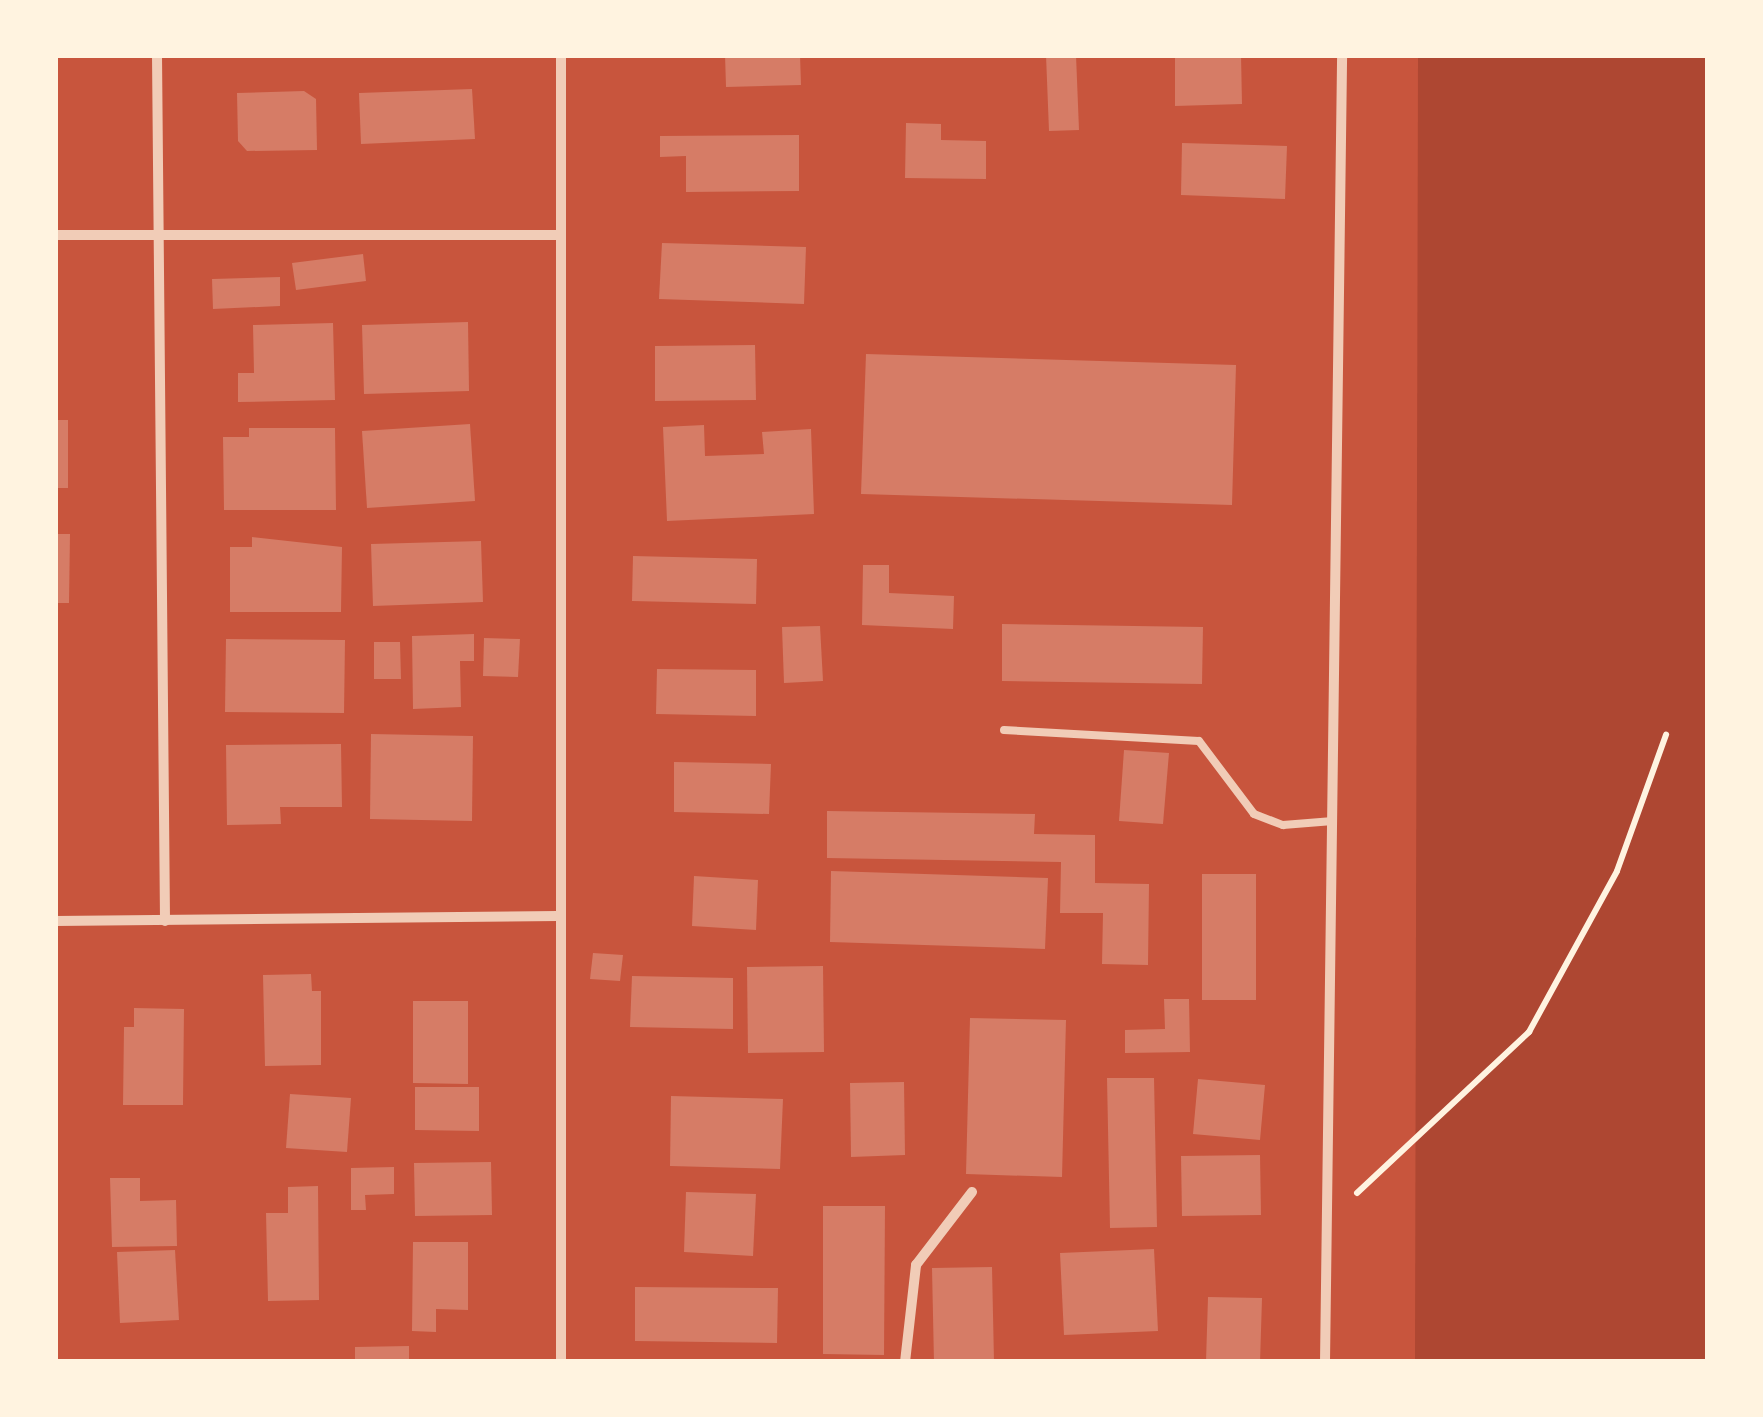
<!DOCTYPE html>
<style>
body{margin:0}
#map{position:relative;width:1763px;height:1417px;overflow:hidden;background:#c8553d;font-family:"Noto Sans",sans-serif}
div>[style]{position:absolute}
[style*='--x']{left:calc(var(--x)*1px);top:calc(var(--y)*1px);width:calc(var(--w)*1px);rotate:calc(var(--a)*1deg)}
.green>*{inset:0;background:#ae4732}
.building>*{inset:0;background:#d67c66}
.path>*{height:6px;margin:-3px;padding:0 3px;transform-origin:3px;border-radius:3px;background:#fff3e0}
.service>*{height:8px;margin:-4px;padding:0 4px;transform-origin:4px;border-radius:4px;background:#f1ccb7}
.minor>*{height:10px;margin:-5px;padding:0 5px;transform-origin:5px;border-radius:5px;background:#f1ccb7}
span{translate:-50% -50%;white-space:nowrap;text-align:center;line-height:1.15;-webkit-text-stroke:8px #fff3e0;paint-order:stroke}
.frame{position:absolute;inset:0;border:58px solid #fff3e0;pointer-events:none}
</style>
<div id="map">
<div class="green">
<div style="clip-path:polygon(1418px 55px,1708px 55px,1708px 1362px,1415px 1362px)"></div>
</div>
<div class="building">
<div style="clip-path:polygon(725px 55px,800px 55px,801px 85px,726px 87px)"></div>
<div style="clip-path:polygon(1046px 55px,1076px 55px,1079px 130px,1049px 131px)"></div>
<div style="clip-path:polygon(1175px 55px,1241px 55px,1242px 104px,1175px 106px)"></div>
<div style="clip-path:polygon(472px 89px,475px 139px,361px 144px,359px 93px)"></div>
<div style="clip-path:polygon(304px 91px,316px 99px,317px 150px,247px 151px,238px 141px,237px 93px)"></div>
<div style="clip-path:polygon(906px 123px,941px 124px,941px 140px,986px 141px,986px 179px,905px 178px)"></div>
<div style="clip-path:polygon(799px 135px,799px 191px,686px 192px,686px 156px,660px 157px,660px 136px)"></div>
<div style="clip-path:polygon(1182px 143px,1287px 146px,1285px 199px,1181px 195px)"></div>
<div style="clip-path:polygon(662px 243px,806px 247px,804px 304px,659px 299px)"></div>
<div style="clip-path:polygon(363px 254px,366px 281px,296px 290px,292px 263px)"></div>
<div style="clip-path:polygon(280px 277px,280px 306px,213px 309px,212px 279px)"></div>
<div style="clip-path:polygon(468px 322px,469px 391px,364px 394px,362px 325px)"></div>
<div style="clip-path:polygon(333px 323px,335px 400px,238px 402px,238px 373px,254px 373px,253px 325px)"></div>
<div style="clip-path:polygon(755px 345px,756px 400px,655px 401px,655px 346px)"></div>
<div style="clip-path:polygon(866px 354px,1236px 365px,1232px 505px,861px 494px)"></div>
<div style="clip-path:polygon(55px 420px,68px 420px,68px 488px,55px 488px)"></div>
<div style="clip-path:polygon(470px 424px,475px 501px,367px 508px,362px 431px)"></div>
<div style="clip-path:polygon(704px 425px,705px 456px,764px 454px,762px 432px,811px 429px,814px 514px,667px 521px,663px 427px)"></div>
<div style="clip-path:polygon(249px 428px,335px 428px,336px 510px,224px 510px,223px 437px,249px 437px)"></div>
<div style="clip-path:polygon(55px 534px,70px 534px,69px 603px,55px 603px)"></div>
<div style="clip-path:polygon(252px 537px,342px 547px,341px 612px,230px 612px,230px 547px,252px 547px)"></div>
<div style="clip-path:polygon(481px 541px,483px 602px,373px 606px,371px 544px)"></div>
<div style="clip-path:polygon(633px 556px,757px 559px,756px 604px,632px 601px)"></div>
<div style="clip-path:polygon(863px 565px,889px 565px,889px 593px,954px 596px,953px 629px,862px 625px)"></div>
<div style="clip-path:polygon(1002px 624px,1203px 627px,1202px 684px,1002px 681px)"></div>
<div style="clip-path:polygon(820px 626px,823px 681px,784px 683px,782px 627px)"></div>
<div style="clip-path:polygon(474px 634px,474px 661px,460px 661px,461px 707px,413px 709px,412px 636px)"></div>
<div style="clip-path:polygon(484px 638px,520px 639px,518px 677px,483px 676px)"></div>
<div style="clip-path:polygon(226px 639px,345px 640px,344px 713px,225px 712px)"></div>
<div style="clip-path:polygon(374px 642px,400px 642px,401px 679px,374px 679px)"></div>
<div style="clip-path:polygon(657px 669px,756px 670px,756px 716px,656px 714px)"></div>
<div style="clip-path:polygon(371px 734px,473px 736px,472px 821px,370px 819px)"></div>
<div style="clip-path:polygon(341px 744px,342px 807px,280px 807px,281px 824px,227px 825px,226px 745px)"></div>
<div style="clip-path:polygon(1124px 750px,1169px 753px,1163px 824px,1119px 821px)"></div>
<div style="clip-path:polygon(674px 762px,771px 764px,769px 814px,674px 812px)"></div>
<div style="clip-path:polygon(827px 811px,1035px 814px,1034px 834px,1095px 835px,1095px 883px,1149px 884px,1148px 965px,1102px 964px,1103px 913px,1060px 913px,1061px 862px,827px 858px)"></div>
<div style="clip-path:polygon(831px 871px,1048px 878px,1045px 949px,830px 942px)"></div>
<div style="clip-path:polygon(1202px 874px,1256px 874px,1256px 1000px,1202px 1000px)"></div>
<div style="clip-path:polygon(694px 876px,758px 880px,756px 930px,692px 926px)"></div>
<div style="clip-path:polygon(593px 953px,623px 955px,620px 981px,590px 979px)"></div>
<div style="clip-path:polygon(823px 966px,824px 1052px,748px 1053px,747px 967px)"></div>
<div style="clip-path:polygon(311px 974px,312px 991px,321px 991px,321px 1065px,265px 1066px,263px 975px)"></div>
<div style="clip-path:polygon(632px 976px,733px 978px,733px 1029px,630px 1027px)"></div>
<div style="clip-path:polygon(1164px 999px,1189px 999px,1190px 1052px,1125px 1053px,1125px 1030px,1165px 1029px)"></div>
<div style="clip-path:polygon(413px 1001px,468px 1001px,468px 1084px,413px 1083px)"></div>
<div style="clip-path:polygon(134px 1008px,184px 1009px,183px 1105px,123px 1105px,124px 1027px,134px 1027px)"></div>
<div style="clip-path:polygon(970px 1018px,1066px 1020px,1062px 1177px,966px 1174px)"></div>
<div style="clip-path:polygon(1107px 1078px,1154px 1078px,1157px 1227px,1110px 1228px)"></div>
<div style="clip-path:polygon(1198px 1079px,1265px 1085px,1260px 1140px,1193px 1134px)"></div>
<div style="clip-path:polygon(904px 1082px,905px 1155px,851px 1157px,850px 1083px)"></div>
<div style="clip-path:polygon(415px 1087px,479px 1087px,479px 1131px,415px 1130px)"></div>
<div style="clip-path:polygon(290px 1094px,351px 1098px,347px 1152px,286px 1148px)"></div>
<div style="clip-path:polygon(671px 1096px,783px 1099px,780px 1169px,670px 1166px)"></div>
<div style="clip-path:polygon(1260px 1155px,1261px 1215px,1182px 1216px,1181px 1156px)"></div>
<div style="clip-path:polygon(491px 1162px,492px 1215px,415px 1216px,414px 1163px)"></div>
<div style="clip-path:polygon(394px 1167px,394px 1194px,365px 1195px,366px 1210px,351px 1210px,351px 1168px)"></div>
<div style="clip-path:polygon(110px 1178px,140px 1178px,140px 1201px,176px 1200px,177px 1246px,112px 1247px)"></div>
<div style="clip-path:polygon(318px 1186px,319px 1300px,268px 1301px,266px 1213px,288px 1213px,288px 1187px)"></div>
<div style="clip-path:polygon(686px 1192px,756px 1194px,753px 1256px,684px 1252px)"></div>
<div style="clip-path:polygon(823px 1206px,885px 1206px,884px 1355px,823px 1354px)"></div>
<div style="clip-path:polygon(413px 1242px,468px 1242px,468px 1310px,436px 1309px,436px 1332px,412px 1331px)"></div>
<div style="clip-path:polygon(1154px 1249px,1158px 1331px,1064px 1335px,1060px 1253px)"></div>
<div style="clip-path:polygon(175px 1250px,179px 1320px,120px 1323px,117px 1252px)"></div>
<div style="clip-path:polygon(992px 1267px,994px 1362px,934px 1362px,932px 1268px)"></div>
<div style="clip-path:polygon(635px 1287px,778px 1288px,777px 1343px,635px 1341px)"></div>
<div style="clip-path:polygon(1208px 1297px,1262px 1298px,1260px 1362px,1206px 1362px)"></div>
<div style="clip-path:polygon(409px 1346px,409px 1362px,355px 1362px,355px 1347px)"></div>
</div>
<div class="path">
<div style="--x:1357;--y:1193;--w:236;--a:-43.1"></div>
<div style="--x:1529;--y:1032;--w:183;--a:-61.3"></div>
<div style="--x:1617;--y:871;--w:145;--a:-70.2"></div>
</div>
<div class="service">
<div style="--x:1004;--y:730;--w:195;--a:3.2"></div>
<div style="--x:1199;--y:741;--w:91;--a:53"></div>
<div style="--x:1254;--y:814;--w:31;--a:21"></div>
<div style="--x:1283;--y:825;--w:50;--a:-4.6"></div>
</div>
<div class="minor">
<div style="--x:157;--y:55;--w:866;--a:89.47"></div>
<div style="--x:55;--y:235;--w:501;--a:0"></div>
<div style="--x:55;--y:921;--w:503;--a:-0.57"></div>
<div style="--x:561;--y:1362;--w:1307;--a:-90"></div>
<div style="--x:905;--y:1362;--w:98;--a:-83.5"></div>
<div style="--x:916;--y:1265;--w:92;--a:-52.5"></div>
<div style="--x:1325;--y:1362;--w:1307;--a:-89.25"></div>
</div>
<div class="frame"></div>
</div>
